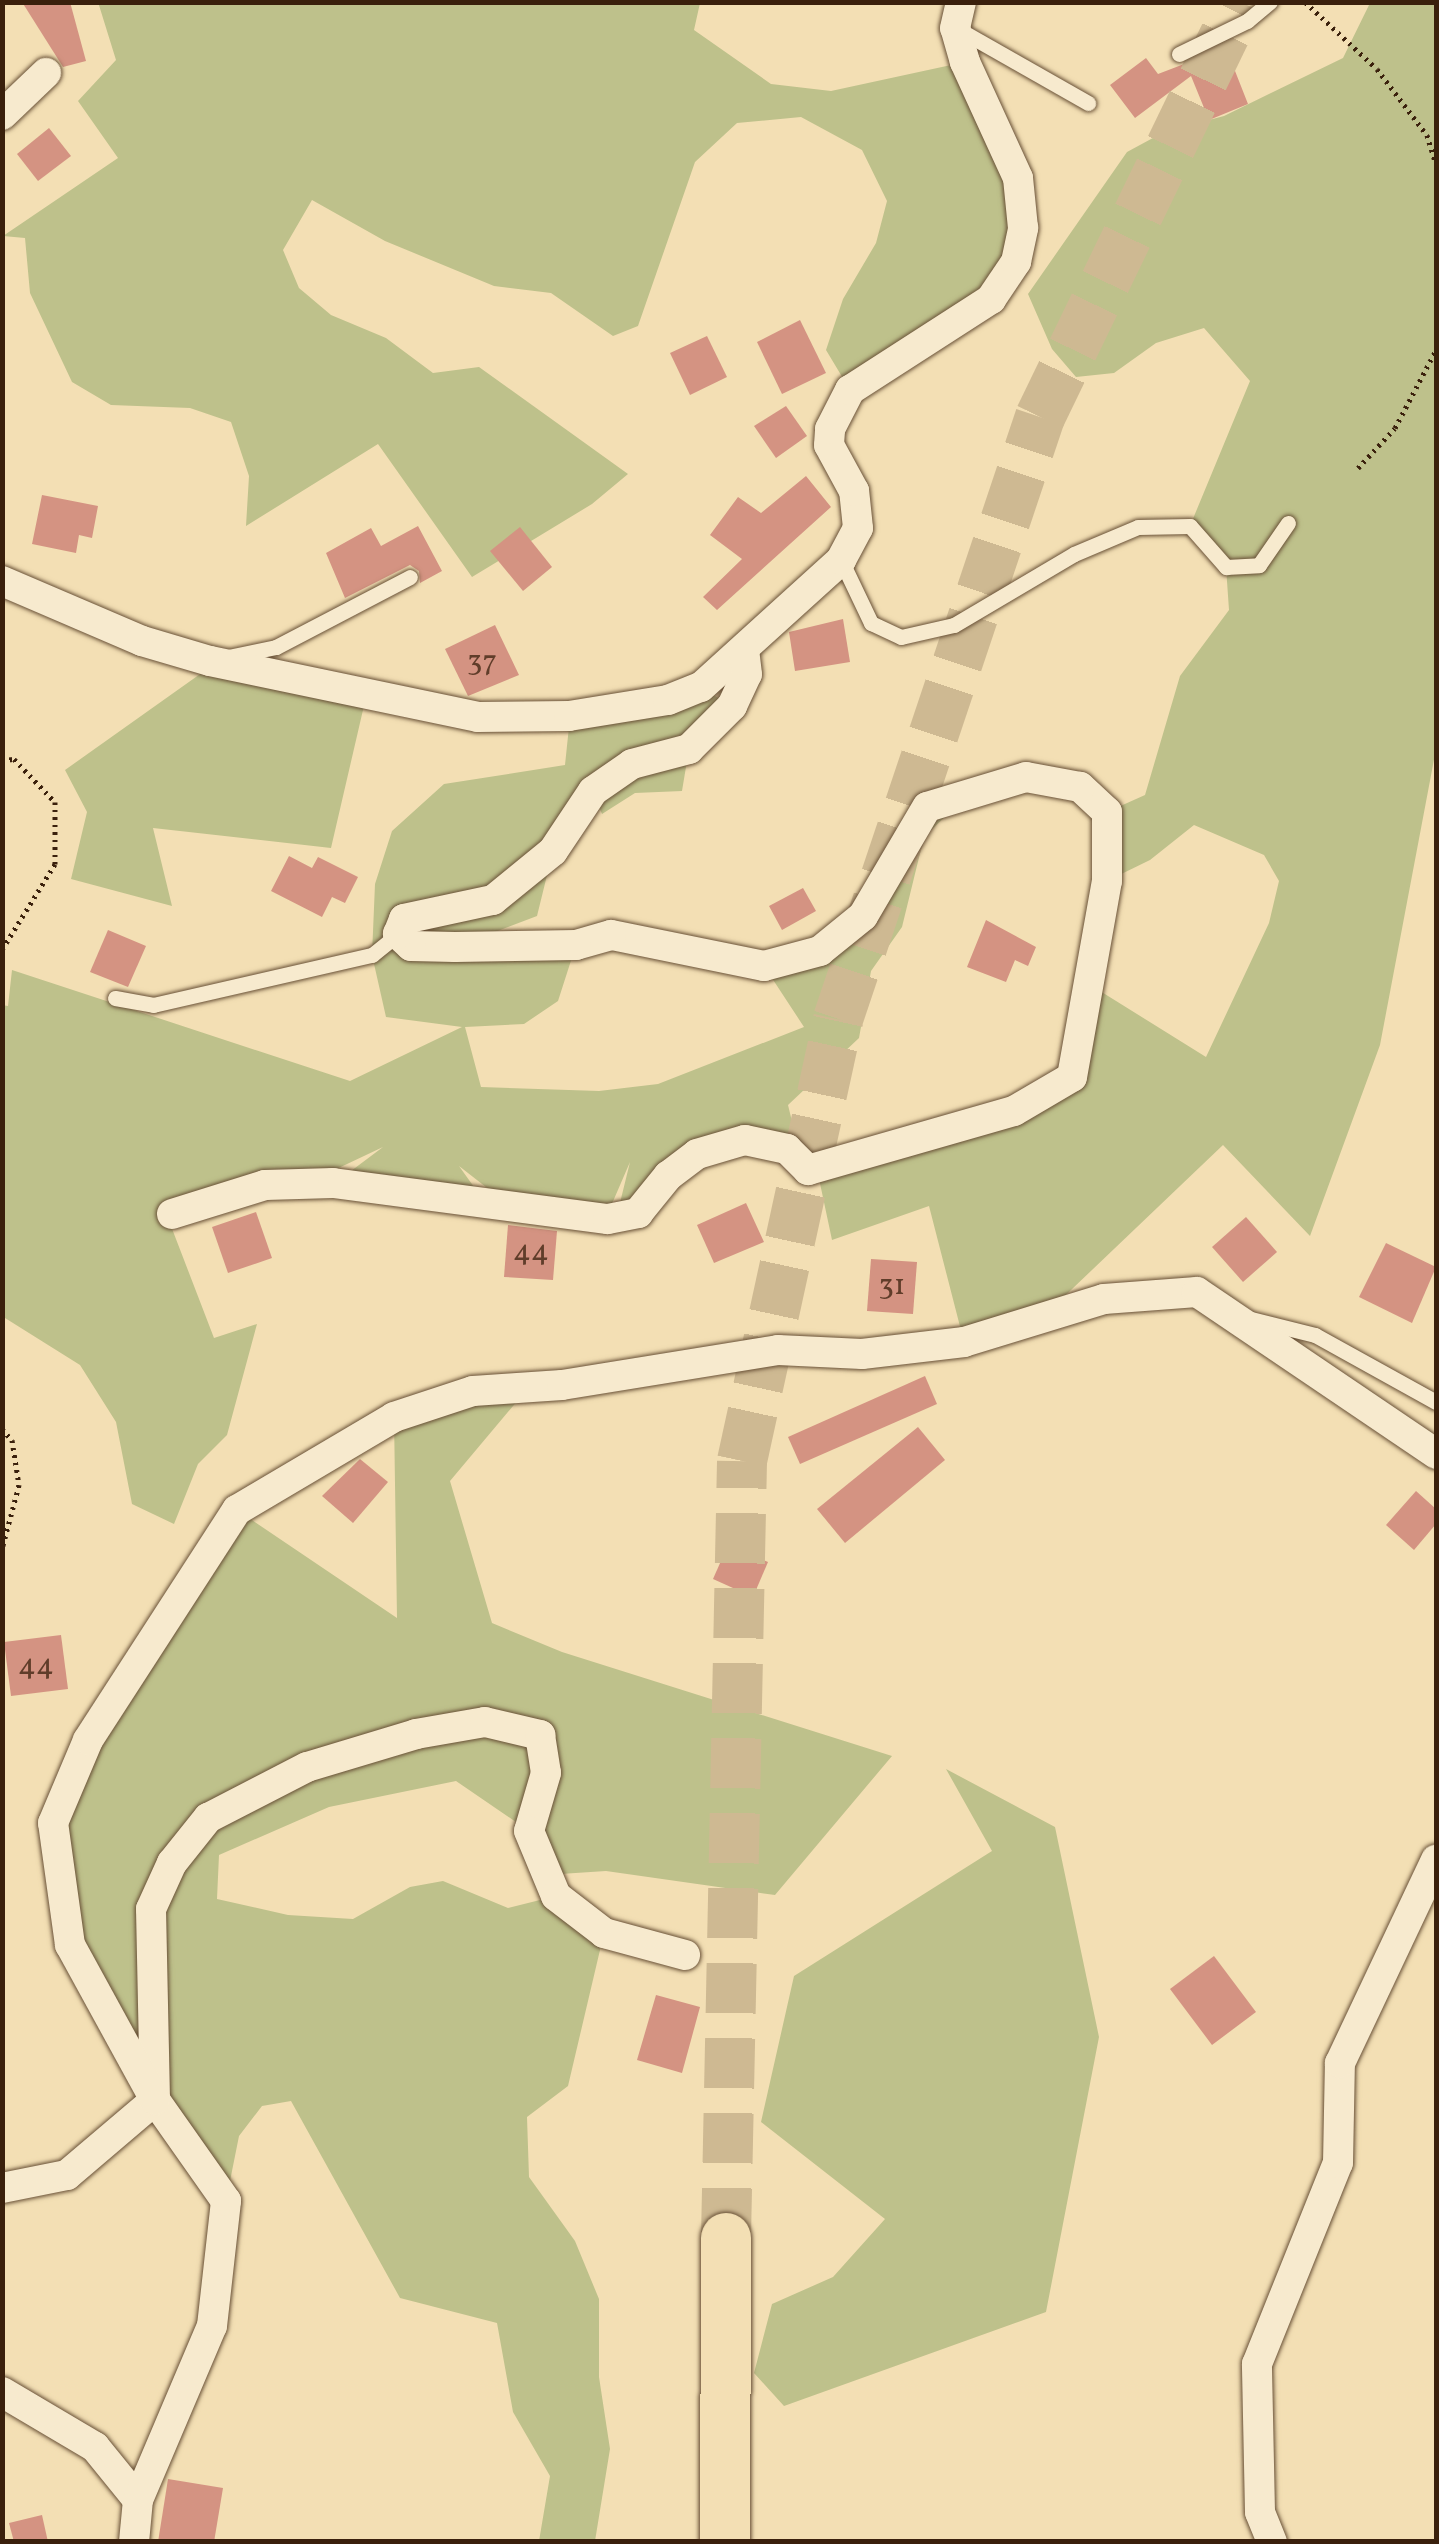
<!DOCTYPE html>
<style>
body{margin:0}
#map{position:relative;width:1439px;height:2544px;overflow:hidden;background:#f3dfb4;font-family:Vollkorn,serif}
div>[style]{position:absolute}
[style*='--x']{left:calc(var(--x)*1px);top:calc(var(--y)*1px);width:calc(var(--w)*1px);rotate:calc(var(--a)*1deg)}
.green>*{inset:0;background:#bec18b}
.building>*{inset:0;background:#d49382}
.trunk-tunnel>*{height:50px;margin-top:-25px;transform-origin:0;background:repeating-linear-gradient(90deg,#ceb992 0 50px,transparent 0 75px)}
.path>*{height:5px;margin-top:-2.5px;transform-origin:0;background:repeating-linear-gradient(90deg,#3a200c 0 2.5px,transparent 0 7.5px)}
.roads{filter:drop-shadow(0 0 2px #685036) drop-shadow(0 0 2px #685036)}
.service>*{height:15px;margin:-7.5px;padding:0 7.5px;transform-origin:7.5px;border-radius:7.5px;background:#f7eace}
.minor>*{height:30px;margin:-15px;padding:0 15px;transform-origin:15px;border-radius:15px;background:#f7eace}
.trunk>*{height:50px;margin:-25px;padding:0 25px;transform-origin:25px;border-radius:25px;background:#f3dfb4}
span{translate:-50% -50%;white-space:nowrap;text-align:center;line-height:1.15;-webkit-text-stroke:10px #f7eace;paint-order:stroke}
.number-label{font-size:30px;color:#603d2a}
.number-label span{-webkit-text-stroke-width:0}
.frame{position:absolute;inset:0;border:5px solid #3a200c;pointer-events:none}
</style>
<div id="map">
<div class="green">
<div style="clip-path:polygon(98px 2px,700px 3px,694px 30px,771px 84px,831px 91px,965px 62px,999px 133px,1016px 262px,850px 390px,826px 350px,843px 299px,876px 243px,887px 201px,862px 150px,801px 117px,737px 123px,695px 162px,638px 326px,613px 336px,551px 293px,494px 286px,385px 241px,312px 200px,283px 250px,299px 288px,331px 315px,386px 338px,433px 373px,479px 367px,628px 474px,592px 504px,472px 577px,378px 444px,246px 526px,249px 476px,231px 422px,190px 408px,111px 405px,72px 382px,30px 293px,25px 238px,3px 236px,118px 158px,78px 101px,116px 60px)"></div>
<div style="clip-path:polygon(1370px 3px,1436px 3px,1436px 749px,1380px 1045px,1310px 1236px,1223px 1145px,1049px 1311px,964px 1342px,929px 1206px,832px 1240px,818px 1174px,1072px 1077px,1092px 986px,1206px 1057px,1269px 923px,1279px 881px,1264px 855px,1194px 825px,1150px 860px,1107px 881px,1107px 812px,1145px 795px,1180px 676px,1229px 610px,1226px 567px,1190px 526px,1250px 381px,1204px 328px,1156px 343px,1114px 373px,1076px 377px,1052px 349px,1028px 294px,1127px 152px,1164px 132px,1224px 116px,1343px 58px)"></div>
<div style="clip-path:polygon(210px 667px,366px 697px,331px 848px,153px 828px,172px 906px,71px 879px,87px 812px,65px 770px)"></div>
<div style="clip-path:polygon(701px 688px,732px 706px,689px 749px,682px 791px,635px 793px,602px 814px,593px 792px,553px 851px,537px 916px,458px 946px,576px 945px,558px 1001px,524px 1024px,465px 1027px,481px 1087px,599px 1091px,658px 1084px,804px 1027px,764px 966px,820px 951px,927px 807px,976px 787px,924px 837px,902px 927px,871px 971px,859px 1038px,788px 1105px,799px 1150px,746px 1137px,618px 1211px,630px 1162px,608px 1213px,500px 1198px,459px 1166px,479px 1194px,343px 1177px,383px 1147px,328px 1173px,166px 1213px,214px 1338px,257px 1324px,227px 1435px,198px 1464px,174px 1524px,132px 1504px,116px 1422px,80px 1365px,5px 1318px,2px 1005px,8px 1006px,12px 970px,350px 1081px,462px 1027px,386px 1017px,372px 955px,375px 884px,392px 831px,444px 784px,565px 765px,570px 717px)"></div>
<div style="clip-path:polygon(529px 1387px,450px 1481px,492px 1623px,562px 1652px,892px 1756px,775px 1895px,606px 1871px,545px 1875px,529px 1831px,456px 1781px,329px 1807px,219px 1855px,217px 1899px,288px 1915px,353px 1919px,410px 1887px,443px 1881px,508px 1908px,556px 1896px,604px 1933px,568px 2086px,527px 2117px,529px 2177px,575px 2241px,599px 2299px,599px 2377px,610px 2449px,595px 2541px,539px 2541px,550px 2476px,513px 2412px,497px 2323px,400px 2298px,291px 2101px,262px 2106px,239px 2136px,226px 2201px,70px 1945px,53px 1823px,237px 1510px,397px 1618px,394px 1417px)"></div>
<div style="clip-path:polygon(946px 1769px,1055px 1827px,1099px 2037px,1046px 2312px,784px 2406px,754px 2373px,772px 2304px,833px 2277px,885px 2219px,761px 2122px,794px 1976px,992px 1851px)"></div>
</div>
<div class="building">
<div style="clip-path:polygon(22px 2px,70px 2px,86px 61px,63px 67px)"></div>
<div style="clip-path:polygon(1226px 48px,1248px 104px,1209px 120px,1191px 76px,1135px 118px,1110px 85px,1146px 58px,1158px 74px)"></div>
<div style="clip-path:polygon(49px 128px,71px 156px,38px 181px,17px 154px)"></div>
<div style="clip-path:polygon(800px 320px,826px 373px,782px 394px,757px 342px)"></div>
<div style="clip-path:polygon(707px 336px,727px 377px,690px 395px,670px 353px)"></div>
<div style="clip-path:polygon(786px 406px,807px 436px,776px 458px,754px 426px)"></div>
<div style="clip-path:polygon(806px 476px,831px 507px,717px 610px,703px 597px,742px 559px,710px 535px,738px 497px,761px 513px)"></div>
<div style="clip-path:polygon(42px 495px,98px 506px,92px 538px,79px 535px,76px 553px,32px 544px)"></div>
<div style="clip-path:polygon(418px 526px,442px 571px,420px 583px,419px 571px,410px 565px,345px 598px,326px 553px,371px 528px,381px 546px)"></div>
<div style="clip-path:polygon(520px 527px,552px 567px,523px 591px,490px 551px)"></div>
<div style="clip-path:polygon(843px 619px,850px 662px,795px 671px,789px 632px)"></div>
<div style="clip-path:polygon(495px 625px,519px 675px,468px 696px,445px 649px)"></div>
<div style="clip-path:polygon(289px 856px,312px 868px,318px 857px,358px 877px,345px 903px,332px 897px,322px 917px,271px 891px)"></div>
<div style="clip-path:polygon(803px 888px,816px 911px,782px 930px,769px 906px)"></div>
<div style="clip-path:polygon(986px 920px,1036px 947px,1028px 966px,1015px 960px,1006px 982px,967px 967px)"></div>
<div style="clip-path:polygon(108px 930px,146px 946px,128px 987px,90px 972px)"></div>
<div style="clip-path:polygon(746px 1203px,764px 1242px,714px 1263px,697px 1225px)"></div>
<div style="clip-path:polygon(256px 1212px,272px 1258px,228px 1273px,212px 1227px)"></div>
<div style="clip-path:polygon(1246px 1217px,1277px 1252px,1243px 1282px,1212px 1247px)"></div>
<div style="clip-path:polygon(508px 1225px,557px 1231px,553px 1280px,504px 1277px)"></div>
<div style="clip-path:polygon(1386px 1243px,1436px 1267px,1412px 1323px,1359px 1297px)"></div>
<div style="clip-path:polygon(871px 1259px,917px 1262px,913px 1314px,867px 1311px)"></div>
<div style="clip-path:polygon(925px 1376px,937px 1404px,800px 1464px,788px 1437px)"></div>
<div style="clip-path:polygon(918px 1427px,945px 1460px,845px 1543px,817px 1509px)"></div>
<div style="clip-path:polygon(360px 1459px,388px 1482px,353px 1523px,322px 1496px)"></div>
<div style="clip-path:polygon(1416px 1491px,1436px 1509px,1436px 1524px,1414px 1550px,1386px 1525px)"></div>
<div style="clip-path:polygon(728px 1545px,768px 1562px,753px 1597px,713px 1579px)"></div>
<div style="clip-path:polygon(61px 1635px,68px 1689px,11px 1696px,4px 1642px)"></div>
<div style="clip-path:polygon(1214px 1956px,1256px 2012px,1212px 2045px,1170px 1989px)"></div>
<div style="clip-path:polygon(656px 1995px,700px 2007px,682px 2073px,637px 2060px)"></div>
<div style="clip-path:polygon(168px 2479px,223px 2488px,214px 2542px,158px 2542px)"></div>
<div style="clip-path:polygon(42px 2515px,48px 2542px,14px 2542px,9px 2523px)"></div>
</div>
<div class="trunk-tunnel">
<div style="--x:726;--y:2238;--w:777;--a:-88.82"></div>
<div style="--x:742;--y:1461;--w:452;--a:-77.7"></div>
<div style="--x:838;--y:1019;--w:635;--a:-71.45"></div>
<div style="--x:1040;--y:417;--w:461;--a:-64.2"></div>
</div>
<div class="path">
<div style="--x:1305;--y:2;--w:98;--a:42.9"></div>
<div style="--x:1377;--y:69;--w:83;--a:52.9"></div>
<div style="--x:1427;--y:135;--w:30;--a:73"></div>
<div style="--x:1358;--y:468;--w:54;--a:-47.2"></div>
<div style="--x:1395;--y:428;--w:88;--a:-62.3"></div>
<div style="--x:2;--y:760;--w:12;--a:-5"></div>
<div style="--x:14;--y:759;--w:59;--a:46.4"></div>
<div style="--x:55;--y:802;--w:62;--a:90"></div>
<div style="--x:55;--y:864;--w:99;--a:121.8"></div>
<div style="--x:2;--y:1429;--w:15;--a:48"></div>
<div style="--x:12;--y:1440;--w:46;--a:81.2"></div>
<div style="--x:19;--y:1485;--w:66;--a:104.9"></div>
</div>
<div class="roads">
<div class="service">
<div style="--x:956;--y:28;--w:152;--a:29.6"></div>
<div style="--x:1179;--y:54;--w:76;--a:-25.9"></div>
<div style="--x:1247;--y:21;--w:30;--a:-40"></div>
<div style="--x:841;--y:560;--w:70;--a:64.5"></div>
<div style="--x:871;--y:623;--w:33;--a:25"></div>
<div style="--x:901;--y:637;--w:54;--a:-12.8"></div>
<div style="--x:954;--y:625;--w:139;--a:-30.6"></div>
<div style="--x:1074;--y:554;--w:69;--a:-22.9"></div>
<div style="--x:1138;--y:527;--w:52;--a:-1.1"></div>
<div style="--x:1190;--y:526;--w:55;--a:48.7"></div>
<div style="--x:1226;--y:567;--w:33;--a:-3"></div>
<div style="--x:1259;--y:565;--w:51;--a:-55.4"></div>
<div style="--x:228;--y:657;--w:49;--a:-11.8"></div>
<div style="--x:276;--y:647;--w:151;--a:-27.6"></div>
<div style="--x:115;--y:998;--w:39;--a:10"></div>
<div style="--x:153;--y:1005;--w:225;--a:-12.9"></div>
<div style="--x:372;--y:955;--w:33;--a:-39"></div>
<div style="--x:1251;--y:1319;--w:66;--a:14"></div>
<div style="--x:1315;--y:1335;--w:138;--a:29"></div>
</div>
<div class="minor">
<div style="--x:2;--y:115;--w:61;--a:-43.7"></div>
<div style="--x:2;--y:581;--w:152;--a:23.2"></div>
<div style="--x:142;--y:641;--w:71;--a:16.4"></div>
<div style="--x:210;--y:661;--w:274;--a:11.8"></div>
<div style="--x:478;--y:717;--w:91;--a:-0.6"></div>
<div style="--x:569;--y:716;--w:100;--a:-9.2"></div>
<div style="--x:668;--y:700;--w:35;--a:-22"></div>
<div style="--x:701;--y:687;--w:189;--a:-42.2"></div>
<div style="--x:841;--y:560;--w:36;--a:-62"></div>
<div style="--x:858;--y:528;--w:37;--a:-96"></div>
<div style="--x:854;--y:491;--w:52;--a:-118.5"></div>
<div style="--x:829;--y:445;--w:16;--a:-86"></div>
<div style="--x:830;--y:429;--w:44;--a:-62.9"></div>
<div style="--x:850;--y:390;--w:168;--a:-32.8"></div>
<div style="--x:991;--y:299;--w:45;--a:-56"></div>
<div style="--x:1016;--y:262;--w:35;--a:-78"></div>
<div style="--x:1023;--y:228;--w:50;--a:-95.7"></div>
<div style="--x:1018;--y:178;--w:128;--a:-114.6"></div>
<div style="--x:965;--y:62;--w:35;--a:-106"></div>
<div style="--x:955;--y:28;--w:27;--a:-77"></div>
<div style="--x:172;--y:1214;--w:97;--a:-17.3"></div>
<div style="--x:265;--y:1185;--w:68;--a:-1.7"></div>
<div style="--x:333;--y:1183;--w:277;--a:7.5"></div>
<div style="--x:608;--y:1219;--w:31;--a:-11"></div>
<div style="--x:638;--y:1213;--w:48;--a:-51"></div>
<div style="--x:668;--y:1176;--w:36;--a:-37"></div>
<div style="--x:697;--y:1154;--w:50;--a:-16.3"></div>
<div style="--x:745;--y:1140;--w:43;--a:12.1"></div>
<div style="--x:787;--y:1149;--w:30;--a:45"></div>
<div style="--x:808;--y:1170;--w:214;--a:-16"></div>
<div style="--x:1014;--y:1111;--w:67;--a:-30.4"></div>
<div style="--x:1072;--y:1077;--w:199;--a:-79.9"></div>
<div style="--x:1107;--y:881;--w:69;--a:-90"></div>
<div style="--x:1107;--y:812;--w:37;--a:-137"></div>
<div style="--x:1080;--y:787;--w:55;--a:-169.5"></div>
<div style="--x:1026;--y:777;--w:103;--a:163.1"></div>
<div style="--x:927;--y:807;--w:126;--a:120.4"></div>
<div style="--x:863;--y:916;--w:55;--a:140.9"></div>
<div style="--x:820;--y:951;--w:58;--a:165"></div>
<div style="--x:764;--y:966;--w:156;--a:-168.5"></div>
<div style="--x:611;--y:935;--w:36;--a:164"></div>
<div style="--x:576;--y:945;--w:121;--a:179.1"></div>
<div style="--x:455;--y:947;--w:44;--a:-178.7"></div>
<div style="--x:411;--y:946;--w:18;--a:-137"></div>
<div style="--x:398;--y:934;--w:16;--a:-68"></div>
<div style="--x:404;--y:919;--w:91;--a:-12.1"></div>
<div style="--x:493;--y:900;--w:77;--a:-39.2"></div>
<div style="--x:553;--y:851;--w:72;--a:-56.3"></div>
<div style="--x:593;--y:791;--w:47;--a:-34.7"></div>
<div style="--x:632;--y:764;--w:59;--a:-14.7"></div>
<div style="--x:689;--y:749;--w:61;--a:-45"></div>
<div style="--x:732;--y:706;--w:35;--a:-65"></div>
<div style="--x:747;--y:674;--w:23;--a:-97"></div>
<div style="--x:2;--y:2188;--w:66;--a:-11.3"></div>
<div style="--x:67;--y:2175;--w:116;--a:-40.4"></div>
<div style="--x:155;--y:2100;--w:191;--a:-91.2"></div>
<div style="--x:151;--y:1909;--w:51;--a:-65.5"></div>
<div style="--x:172;--y:1863;--w:58;--a:-51.3"></div>
<div style="--x:208;--y:1818;--w:111;--a:-27.3"></div>
<div style="--x:307;--y:1767;--w:114;--a:-16.8"></div>
<div style="--x:416;--y:1734;--w:70;--a:-9.9"></div>
<div style="--x:485;--y:1722;--w:57;--a:13.3"></div>
<div style="--x:540;--y:1735;--w:38;--a:81"></div>
<div style="--x:546;--y:1773;--w:60;--a:106.3"></div>
<div style="--x:529;--y:1831;--w:70;--a:67.4"></div>
<div style="--x:556;--y:1896;--w:61;--a:37.6"></div>
<div style="--x:604;--y:1933;--w:84;--a:15.2"></div>
<div style="--x:2;--y:2392;--w:108;--a:30.6"></div>
<div style="--x:95;--y:2447;--w:68;--a:50.9"></div>
<div style="--x:134;--y:2542;--w:42;--a:-84.6"></div>
<div style="--x:138;--y:2500;--w:189;--a:-67"></div>
<div style="--x:212;--y:2326;--w:126;--a:-83.6"></div>
<div style="--x:226;--y:2201;--w:123;--a:-125.1"></div>
<div style="--x:155;--y:2100;--w:177;--a:-118.7"></div>
<div style="--x:70;--y:1945;--w:123;--a:-97.9"></div>
<div style="--x:53;--y:1823;--w:90;--a:-67.1"></div>
<div style="--x:88;--y:1740;--w:274;--a:-57.1"></div>
<div style="--x:237;--y:1510;--w:182;--a:-30.6"></div>
<div style="--x:394;--y:1417;--w:83;--a:-18.2"></div>
<div style="--x:473;--y:1391;--w:89;--a:-3.9"></div>
<div style="--x:562;--y:1385;--w:219;--a:-9.2"></div>
<div style="--x:778;--y:1350;--w:84;--a:2.7"></div>
<div style="--x:862;--y:1354;--w:103;--a:-6.7"></div>
<div style="--x:964;--y:1342;--w:146;--a:-17.1"></div>
<div style="--x:1104;--y:1299;--w:93;--a:-4.3"></div>
<div style="--x:1197;--y:1292;--w:289;--a:34.1"></div>
<div style="--x:1272;--y:2542;--w:32;--a:-112"></div>
<div style="--x:1260;--y:2512;--w:148;--a:-91.2"></div>
<div style="--x:1257;--y:2364;--w:217;--a:-68.1"></div>
<div style="--x:1338;--y:2163;--w:100;--a:-88.9"></div>
<div style="--x:1340;--y:2063;--w:225;--a:-64.7"></div>
</div>
<div class="trunk">
<div style="--x:725;--y:2542;--w:304;--a:-89.8"></div>
</div>
</div>
<div class="number-label">
<span style="left:482px;top:662px">37</span>
<span style="left:531px;top:1252px">44</span>
<span style="left:892px;top:1286px">31</span>
<span style="left:36px;top:1666px">44</span>
</div>
<div class="frame"></div>
</div>
